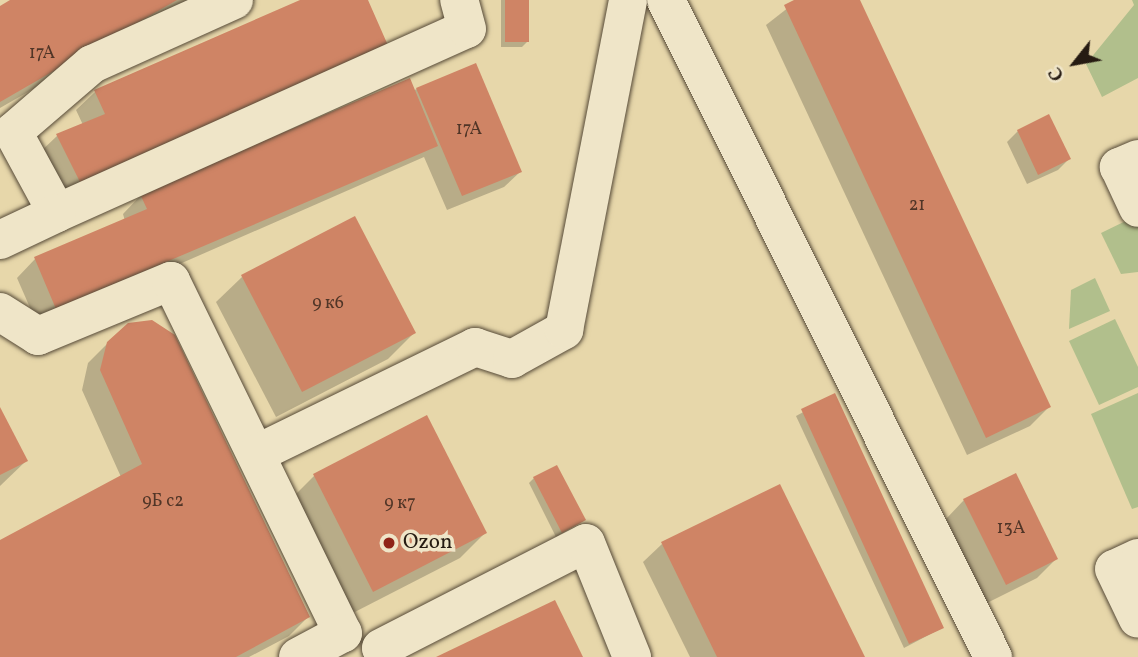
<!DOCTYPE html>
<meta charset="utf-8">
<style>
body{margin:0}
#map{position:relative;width:1138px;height:657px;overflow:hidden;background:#e7d7aa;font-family:Vollkorn,serif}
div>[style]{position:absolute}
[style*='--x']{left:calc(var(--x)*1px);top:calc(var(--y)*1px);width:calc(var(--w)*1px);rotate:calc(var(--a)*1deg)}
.green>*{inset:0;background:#b1bf8c}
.shadow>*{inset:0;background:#0003}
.building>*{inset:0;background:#cf8465}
.roads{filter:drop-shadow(0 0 2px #564a38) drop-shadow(0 0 2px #564a38)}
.minor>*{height:38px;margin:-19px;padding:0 19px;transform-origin:19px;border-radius:19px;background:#efe5c8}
.dots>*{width:19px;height:19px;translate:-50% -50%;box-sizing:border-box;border:4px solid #efe5c8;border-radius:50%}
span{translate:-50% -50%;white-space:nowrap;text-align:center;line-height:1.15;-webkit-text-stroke:7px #efe5c8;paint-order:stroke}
.number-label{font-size:18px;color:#503527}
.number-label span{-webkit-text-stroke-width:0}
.poi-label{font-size:21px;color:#261b12}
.left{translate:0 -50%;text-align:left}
.north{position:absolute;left:1040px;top:28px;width:70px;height:70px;-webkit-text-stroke:5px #efe5c8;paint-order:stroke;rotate:239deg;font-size:19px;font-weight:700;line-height:28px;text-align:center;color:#261b12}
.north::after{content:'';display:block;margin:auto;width:24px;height:32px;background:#261b12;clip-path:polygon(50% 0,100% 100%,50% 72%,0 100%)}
</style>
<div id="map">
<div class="green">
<div style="clip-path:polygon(1132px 0,1138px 0,1138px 78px,1102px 97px,1086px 64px,1134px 5px)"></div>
<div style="clip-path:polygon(1138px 215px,1138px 272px,1121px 274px,1101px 233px)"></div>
<div style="clip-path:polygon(1095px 278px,1110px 311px,1069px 329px,1071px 290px)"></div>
<div style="clip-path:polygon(1115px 319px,1138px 367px,1138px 387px,1099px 405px,1069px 341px)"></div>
<div style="clip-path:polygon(1138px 393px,1138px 507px,1132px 509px,1091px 414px)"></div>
</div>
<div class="shadow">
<div style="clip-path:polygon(14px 0,188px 0,0 108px,0 8px)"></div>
<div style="clip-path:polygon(305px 0,366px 0,62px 202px,38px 154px,57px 136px,83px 125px,76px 110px,95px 92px)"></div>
<div style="clip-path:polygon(501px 0,527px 0,527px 42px,522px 47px,501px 47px)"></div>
<div style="clip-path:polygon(798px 0,858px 0,1049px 407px,1030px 426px,967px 455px,766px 25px)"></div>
<div style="clip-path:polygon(417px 89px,520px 172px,504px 187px,447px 210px,424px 157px,38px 326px,17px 278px,35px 259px,125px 221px,123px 214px,141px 195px)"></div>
<div style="clip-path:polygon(1018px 131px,1069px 159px,1058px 170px,1027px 184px,1007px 142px)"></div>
<div style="clip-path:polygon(242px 277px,414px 333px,388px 359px,276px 417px,216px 302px)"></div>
<div style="clip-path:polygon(108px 343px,308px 617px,289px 636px,249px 657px,0 657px,0 542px,121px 477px,82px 390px,88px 363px)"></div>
<div style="clip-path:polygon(835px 395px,942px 628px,904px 648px,796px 416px)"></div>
<div style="clip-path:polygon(0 411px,26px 461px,0 486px)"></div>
<div style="clip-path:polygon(426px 417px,485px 533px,460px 558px,347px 616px,288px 502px,314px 476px)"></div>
<div style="clip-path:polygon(534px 478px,584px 520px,556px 537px,529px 483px)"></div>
<div style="clip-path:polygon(964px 500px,1056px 559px,1037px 578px,987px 603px,946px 519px)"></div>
<div style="clip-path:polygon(662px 544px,863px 657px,690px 657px,643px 562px)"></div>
</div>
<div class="building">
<div style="clip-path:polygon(10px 0,177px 0,0 102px,0 6px)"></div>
<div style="clip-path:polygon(300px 0,368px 0,390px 50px,81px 184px,56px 134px,105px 114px,94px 90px)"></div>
<div style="clip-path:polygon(505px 0,529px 0,529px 42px,505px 42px)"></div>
<div style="clip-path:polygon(794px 0,860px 0,1051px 407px,986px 438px,784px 5px)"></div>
<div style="clip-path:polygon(476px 63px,522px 172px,462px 196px,416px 88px)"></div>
<div style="clip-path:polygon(410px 78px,438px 146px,56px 309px,34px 257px,147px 209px,140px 194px)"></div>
<div style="clip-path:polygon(1049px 114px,1071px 159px,1038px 175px,1017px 130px)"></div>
<div style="clip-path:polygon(355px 216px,416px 333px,302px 392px,241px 275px)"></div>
<div style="clip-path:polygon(152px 320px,175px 335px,310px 617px,236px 657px,0 657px,0 540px,142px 464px,100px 370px,107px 342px,128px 323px)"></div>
<div style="clip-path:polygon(835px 393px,944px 628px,909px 644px,801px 409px)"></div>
<div style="clip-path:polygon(0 407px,28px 461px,0 475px)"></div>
<div style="clip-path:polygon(427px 415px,487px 533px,373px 592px,313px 474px)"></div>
<div style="clip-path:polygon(557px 465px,586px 520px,562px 533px,533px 477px)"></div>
<div style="clip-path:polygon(1016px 473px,1058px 559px,1006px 585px,963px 499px)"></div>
<div style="clip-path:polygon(780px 484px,865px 657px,717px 657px,661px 542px)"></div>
<div style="clip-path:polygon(555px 600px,583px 657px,436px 657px)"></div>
</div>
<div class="roads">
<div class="minor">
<div style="--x:234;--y:0;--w:156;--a:155.7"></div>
<div style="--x:92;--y:64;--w:104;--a:139.3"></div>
<div style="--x:13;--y:132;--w:92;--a:61.5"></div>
<div style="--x:57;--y:213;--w:449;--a:-24.2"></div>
<div style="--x:467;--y:29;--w:30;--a:-105"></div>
<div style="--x:666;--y:0;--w:734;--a:63.54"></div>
<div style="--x:1138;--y:159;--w:21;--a:157"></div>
<div style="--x:1119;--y:167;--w:45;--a:65.1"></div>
<div style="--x:0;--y:240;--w:63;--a:-25.3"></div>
<div style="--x:0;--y:312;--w:45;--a:32.3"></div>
<div style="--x:38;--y:336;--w:144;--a:-22.5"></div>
<div style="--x:171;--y:281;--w:392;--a:64"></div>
<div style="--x:343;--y:633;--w:51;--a:151.9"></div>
<div style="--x:258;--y:453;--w:242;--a:-26"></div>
<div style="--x:475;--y:347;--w:39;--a:18"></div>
<div style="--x:512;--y:359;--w:60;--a:-29.1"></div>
<div style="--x:564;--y:330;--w:336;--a:-79"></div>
<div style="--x:1138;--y:558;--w:26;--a:155"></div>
<div style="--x:1114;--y:569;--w:55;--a:64.4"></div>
<div style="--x:386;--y:657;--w:10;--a:-119"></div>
<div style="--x:381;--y:648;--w:230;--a:-27.1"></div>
<div style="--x:586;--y:543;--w:123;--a:68"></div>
</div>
</div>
<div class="dots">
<div style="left:389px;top:543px;background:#8f2418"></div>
</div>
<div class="number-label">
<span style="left:42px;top:54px">17А</span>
<span style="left:469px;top:130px">17А</span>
<span style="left:917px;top:206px">21</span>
<span style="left:328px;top:304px">9 к6</span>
<span style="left:163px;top:502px">9Б с2</span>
<span style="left:400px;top:504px">9 к7</span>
<span style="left:1011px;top:529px">13А</span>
</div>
<div class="poi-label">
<span class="left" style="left:403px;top:543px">Ozon</span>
</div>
<div class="north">С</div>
</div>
